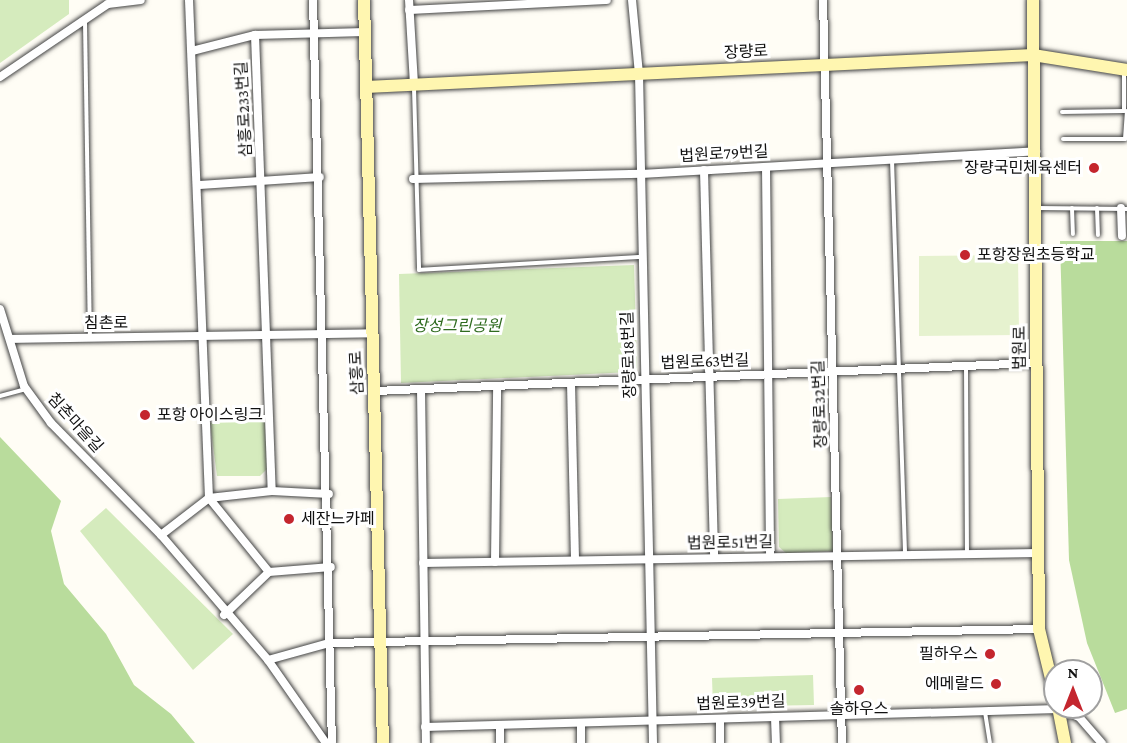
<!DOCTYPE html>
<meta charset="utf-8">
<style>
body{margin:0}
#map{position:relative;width:1127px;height:743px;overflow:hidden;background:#fffdf5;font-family:"Crimson Pro","Noto Sans KR",serif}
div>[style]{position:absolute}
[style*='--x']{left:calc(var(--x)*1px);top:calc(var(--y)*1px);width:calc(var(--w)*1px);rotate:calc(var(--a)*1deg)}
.green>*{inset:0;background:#d5ebbd}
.forest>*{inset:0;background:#b9dc9c}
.pitch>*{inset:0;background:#e6f2cf}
.roads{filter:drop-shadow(0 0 2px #444) drop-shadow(0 0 2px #444)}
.service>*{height:4px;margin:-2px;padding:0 2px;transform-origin:2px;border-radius:2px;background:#fff}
.minor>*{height:8px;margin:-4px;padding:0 4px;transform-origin:4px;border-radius:4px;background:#fff}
.secondary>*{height:12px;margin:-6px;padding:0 6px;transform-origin:6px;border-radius:6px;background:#fff6b0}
.dots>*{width:16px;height:16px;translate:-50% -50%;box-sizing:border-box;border:3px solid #fff;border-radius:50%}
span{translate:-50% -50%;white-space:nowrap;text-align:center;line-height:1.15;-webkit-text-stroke:6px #fff;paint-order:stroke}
.street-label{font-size:16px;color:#111}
.poi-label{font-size:16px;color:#111}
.right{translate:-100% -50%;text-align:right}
.left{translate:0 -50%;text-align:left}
.park-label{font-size:16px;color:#2f6b1f;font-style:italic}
.north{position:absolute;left:1043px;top:659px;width:60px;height:60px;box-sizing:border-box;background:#fff;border:2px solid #a0a0a0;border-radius:50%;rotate:0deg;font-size:16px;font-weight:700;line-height:24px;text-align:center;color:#111}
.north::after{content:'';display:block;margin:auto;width:21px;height:27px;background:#c4262e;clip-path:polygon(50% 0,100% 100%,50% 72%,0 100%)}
</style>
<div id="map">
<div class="green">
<div style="clip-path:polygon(0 0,69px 0,69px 14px,0 63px)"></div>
<div style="clip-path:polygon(634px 265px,637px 368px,631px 372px,401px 383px,399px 274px)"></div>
<div style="clip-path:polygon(265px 421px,267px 469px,260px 476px,217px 476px,210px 423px)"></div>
<div style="clip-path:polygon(831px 497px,833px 551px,786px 553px,779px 547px,778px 499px)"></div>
<div style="clip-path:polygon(106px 508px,233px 634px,193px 670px,80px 531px)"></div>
<div style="clip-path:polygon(813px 675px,814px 705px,713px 707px,712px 678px)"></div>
</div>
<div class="forest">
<div style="clip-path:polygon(1060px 241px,1127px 241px,1127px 709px,1115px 713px,1087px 643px,1069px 560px)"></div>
<div style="clip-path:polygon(0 437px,61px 501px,51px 531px,64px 584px,106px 634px,134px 685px,171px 714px,195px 743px,0 743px)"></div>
</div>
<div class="pitch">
<div style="clip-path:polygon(1018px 255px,1019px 335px,919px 336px,919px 256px)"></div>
</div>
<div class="roads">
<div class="service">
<div style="--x:85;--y:22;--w:315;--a:89.1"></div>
<div style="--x:414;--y:88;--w:182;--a:88.4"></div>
<div style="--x:419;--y:270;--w:222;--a:-3.4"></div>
<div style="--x:1062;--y:112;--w:62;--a:-0.9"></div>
<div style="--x:1124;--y:111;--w:41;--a:-90"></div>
<div style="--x:1063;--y:139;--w:62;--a:0"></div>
<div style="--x:1125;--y:139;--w:28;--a:-86"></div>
<div style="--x:892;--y:160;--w:395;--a:88.1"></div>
<div style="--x:1038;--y:208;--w:89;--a:0.6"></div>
<div style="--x:1072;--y:208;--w:26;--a:88"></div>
<div style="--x:1097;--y:208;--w:27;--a:88"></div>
<div style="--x:966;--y:366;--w:188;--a:89.7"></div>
<div style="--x:0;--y:396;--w:27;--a:-15"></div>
<div style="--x:985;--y:712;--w:31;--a:81"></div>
</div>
<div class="minor">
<div style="--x:189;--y:0;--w:498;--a:87.7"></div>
<div style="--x:313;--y:0;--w:743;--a:88.54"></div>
<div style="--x:409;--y:0;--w:85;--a:86.6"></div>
<div style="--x:632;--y:0;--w:74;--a:84.6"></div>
<div style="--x:639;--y:74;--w:669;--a:88.8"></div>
<div style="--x:823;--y:0;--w:743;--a:88.54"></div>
<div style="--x:409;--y:10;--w:198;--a:-2.9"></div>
<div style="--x:255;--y:35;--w:456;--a:87.9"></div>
<div style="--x:192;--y:51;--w:65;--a:-14.3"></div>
<div style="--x:255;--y:35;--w:110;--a:-1.6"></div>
<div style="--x:0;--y:77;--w:130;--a:-34.1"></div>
<div style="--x:108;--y:4;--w:33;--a:-7"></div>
<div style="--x:766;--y:167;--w:390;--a:89.4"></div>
<div style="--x:704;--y:170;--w:388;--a:88.5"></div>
<div style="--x:413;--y:179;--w:228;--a:-1.3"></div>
<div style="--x:641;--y:174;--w:396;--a:-3.3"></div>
<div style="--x:200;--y:185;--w:120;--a:-3.8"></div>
<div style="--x:1121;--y:208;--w:28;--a:88"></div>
<div style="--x:0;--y:309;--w:81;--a:72.7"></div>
<div style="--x:24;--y:386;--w:46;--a:53.9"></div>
<div style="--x:51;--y:423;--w:157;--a:45.5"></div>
<div style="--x:161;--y:535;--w:165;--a:49.4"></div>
<div style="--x:268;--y:660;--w:101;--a:55.1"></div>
<div style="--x:10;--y:339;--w:362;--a:-0.9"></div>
<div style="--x:571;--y:383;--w:177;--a:88.7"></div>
<div style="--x:421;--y:389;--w:354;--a:89.2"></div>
<div style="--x:375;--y:391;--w:662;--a:-2.43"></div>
<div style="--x:209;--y:498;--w:95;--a:51"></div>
<div style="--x:161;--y:535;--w:61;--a:-37.6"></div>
<div style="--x:209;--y:498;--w:63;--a:-6.3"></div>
<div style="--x:272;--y:491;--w:57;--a:3"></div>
<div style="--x:495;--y:562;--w:176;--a:-89.3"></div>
<div style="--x:423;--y:563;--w:615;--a:-0.93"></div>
<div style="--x:224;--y:615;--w:62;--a:-43.7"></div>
<div style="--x:269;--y:572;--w:62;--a:-4.6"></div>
<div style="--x:268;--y:660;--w:63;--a:-15.6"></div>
<div style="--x:329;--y:643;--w:710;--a:-1.13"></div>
<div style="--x:775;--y:717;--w:26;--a:88"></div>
<div style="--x:500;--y:725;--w:18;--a:90"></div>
<div style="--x:425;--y:727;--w:633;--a:-1.63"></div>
<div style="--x:1058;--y:709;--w:22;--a:21"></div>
<div style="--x:1079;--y:717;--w:35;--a:49"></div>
<div style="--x:581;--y:743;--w:20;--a:-90"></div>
<div style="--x:720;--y:743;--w:24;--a:-90"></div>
</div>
<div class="secondary">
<div style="--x:364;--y:0;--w:743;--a:88.54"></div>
<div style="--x:1033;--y:0;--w:629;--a:89.45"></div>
<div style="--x:1039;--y:629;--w:68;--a:76.4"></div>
<div style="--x:366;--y:87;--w:668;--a:-2.75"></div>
<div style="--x:1033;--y:55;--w:95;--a:9.1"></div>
<div style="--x:1058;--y:707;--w:37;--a:79"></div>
</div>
</div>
<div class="dots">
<div style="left:1094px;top:168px;background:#c4262e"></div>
<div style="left:965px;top:255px;background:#c4262e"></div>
<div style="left:145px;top:415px;background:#c4262e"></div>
<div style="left:289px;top:519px;background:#c4262e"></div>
<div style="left:990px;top:654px;background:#c4262e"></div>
<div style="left:996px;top:684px;background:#c4262e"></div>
<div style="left:859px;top:690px;background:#c4262e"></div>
</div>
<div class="street-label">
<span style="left:746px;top:52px;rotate:-3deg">장량로</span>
<span style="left:244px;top:109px;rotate:-93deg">삼흥로233번길</span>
<span style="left:724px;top:154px;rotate:-3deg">법원로79번길</span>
<span style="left:106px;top:323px">침촌로</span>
<span style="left:1020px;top:348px;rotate:-90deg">법원로</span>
<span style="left:629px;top:355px;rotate:-92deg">장량로18번길</span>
<span style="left:705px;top:362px;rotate:-2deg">법원로63번길</span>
<span style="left:357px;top:373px;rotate:-93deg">삼흥로</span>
<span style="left:820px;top:404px;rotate:-92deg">장량로32번길</span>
<span style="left:75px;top:423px;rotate:48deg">침촌마을길</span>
<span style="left:730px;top:543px;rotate:-1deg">법원로51번길</span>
<span style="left:741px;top:703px;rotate:-2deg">법원로39번길</span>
</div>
<div class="poi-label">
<span class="right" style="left:1082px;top:168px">장량국민체육센터</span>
<span class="left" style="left:977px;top:255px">포항장원초등학교</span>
<span class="left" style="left:157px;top:415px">포항 아이스링크</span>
<span class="left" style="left:301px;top:519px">세잔느카페</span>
<span class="right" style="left:978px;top:654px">필하우스</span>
<span class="right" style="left:984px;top:684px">에메랄드</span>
<span style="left:859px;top:709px">솔하우스</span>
</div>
<div class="park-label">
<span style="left:457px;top:326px">장성그린공원</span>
</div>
<div class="north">N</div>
</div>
